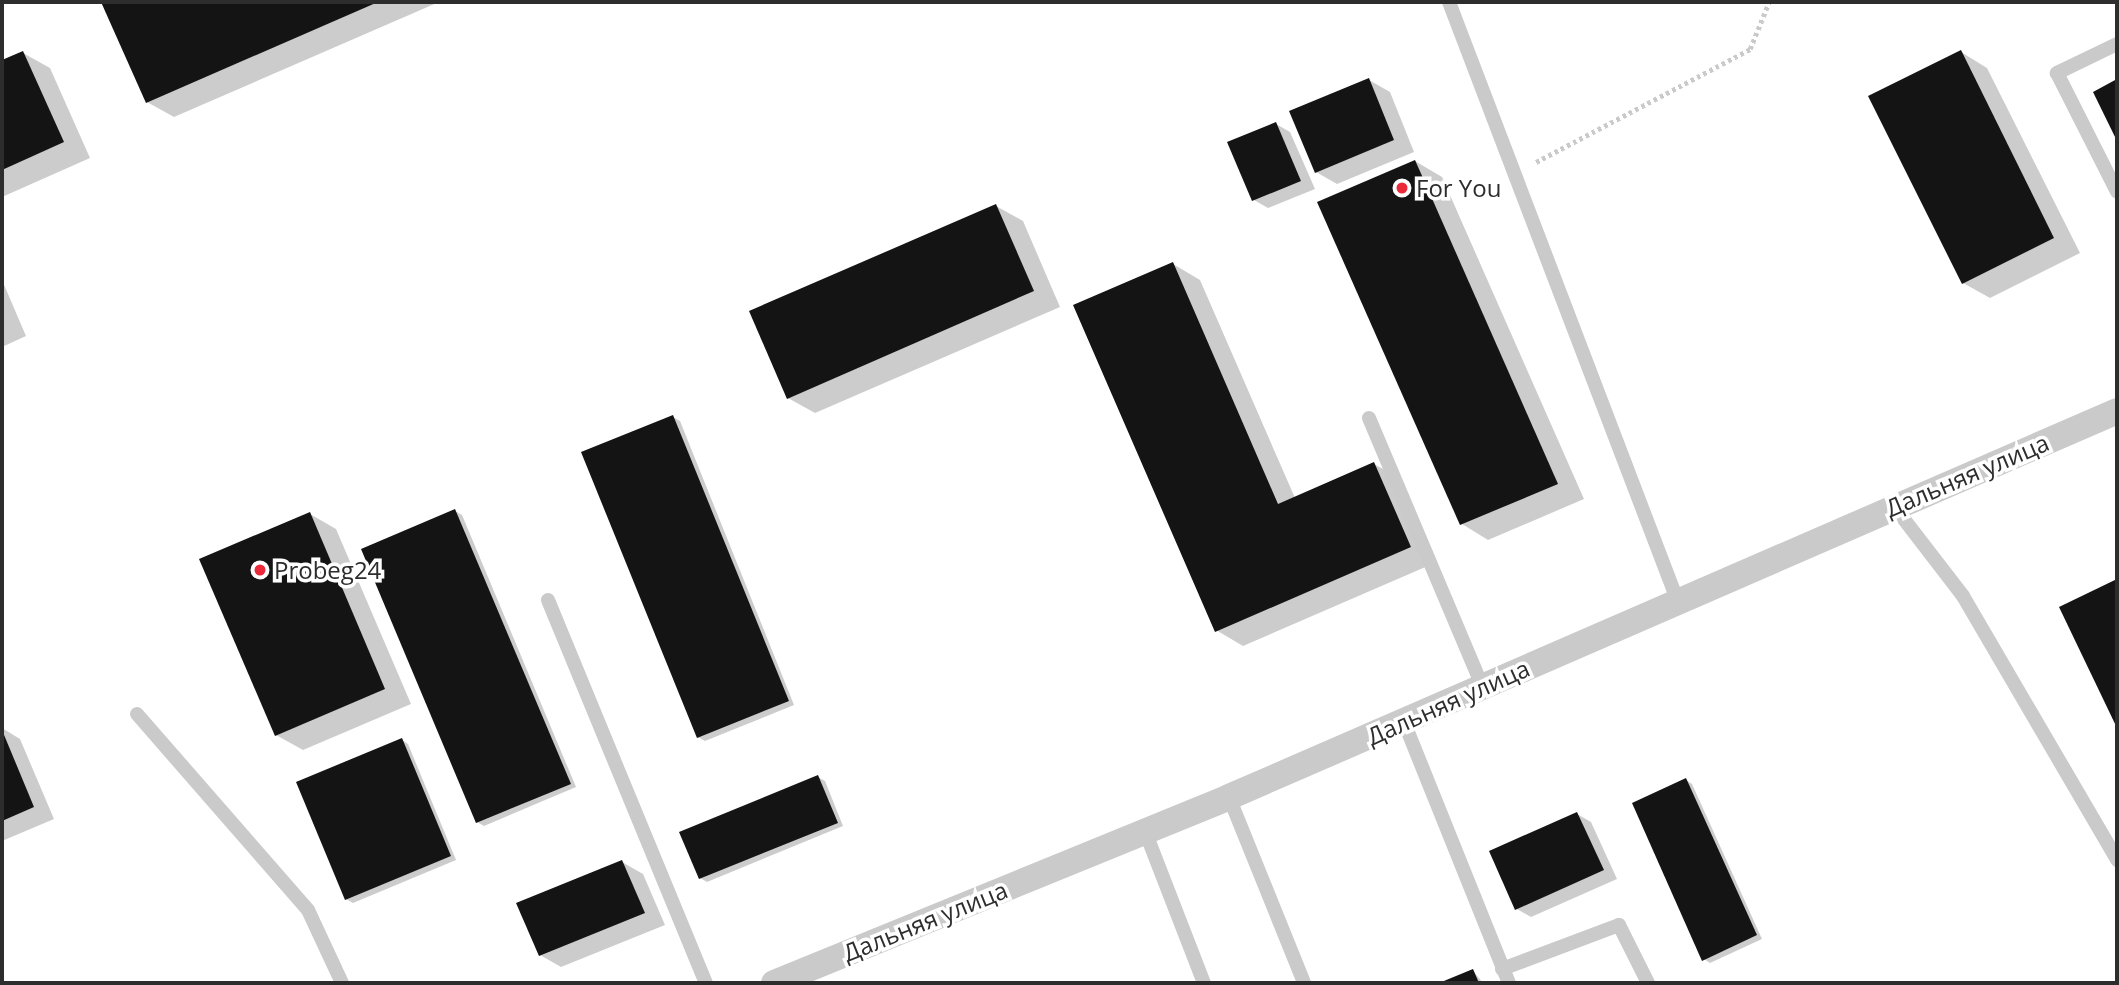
<!DOCTYPE html>
<meta charset="utf-8">
<style>
body{margin:0}
#map{position:relative;width:2119px;height:985px;overflow:hidden;background:#fff;font-family:"Open Sans",sans-serif}
div>[style]{position:absolute}
[style*='--x']{left:calc(var(--x)*1px);top:calc(var(--y)*1px);width:calc(var(--w)*1px);rotate:calc(var(--a)*1deg)}
.shadow>*{inset:0;background:#0003}
.building>*{inset:0;background:#141414}
.path>*{height:4.5px;margin-top:-2.25px;transform-origin:0;background:repeating-linear-gradient(90deg,#cacaca 0 3.5px,transparent 0 7px)}
.lane>*{height:14px;margin:-7px;padding:0 7px;transform-origin:7px;border-radius:7px;background:#cacaca}
.street>*{height:26px;margin:-13px;padding:0 13px;transform-origin:13px;border-radius:13px;background:#cacaca}
.dots>*{width:19px;height:19px;translate:-50% -50%;box-sizing:border-box;border:4px solid #fff;border-radius:50%}
span{translate:-50% -50%;white-space:nowrap;text-align:center;line-height:1.15;-webkit-text-stroke:7px #fff;paint-order:stroke}
.poi-label{font-size:24px;color:#2d2d2d}
.left{translate:0 -50%;text-align:left}
.street-label{font-size:24px;color:#2d2d2d}
.frame{position:absolute;inset:0;border:4px solid #2d2d2d;pointer-events:none}
</style>
<div id="map">
<div class="shadow">
<div style="clip-path:polygon(103px 2px,439px 2px,174px 117px,147px 102px)"></div>
<div style="clip-path:polygon(1961px 52px,1987px 68px,2080px 253px,1990px 298px,1963px 283px)"></div>
<div style="clip-path:polygon(23px 53px,50px 68px,90px 158px,2px 197px,2px 62px)"></div>
<div style="clip-path:polygon(1369px 80px,1390px 92px,1414px 152px,1337px 184px,1316px 172px)"></div>
<div style="clip-path:polygon(1276px 124px,1290px 132px,1315px 189px,1268px 208px,1254px 200px)"></div>
<div style="clip-path:polygon(1415px 161px,1442px 177px,1584px 499px,1488px 540px,1462px 524px)"></div>
<div style="clip-path:polygon(996px 206px,1023px 221px,1060px 307px,815px 413px,788px 398px)"></div>
<div style="clip-path:polygon(1173px 264px,1200px 280px,1295px 498px,1374px 464px,1401px 479px,1437px 562px,1243px 646px,1216px 630px)"></div>
<div style="clip-path:polygon(2px 280px,26px 336px,2px 347px)"></div>
<div style="clip-path:polygon(673px 417px,680px 421px,794px 705px,705px 741px,698px 737px)"></div>
<div style="clip-path:polygon(455px 511px,462px 515px,576px 787px,484px 826px,477px 822px)"></div>
<div style="clip-path:polygon(310px 514px,336px 529px,411px 704px,303px 750px,276px 735px)"></div>
<div style="clip-path:polygon(2117px 581px,2117px 724px,2062px 608px)"></div>
<div style="clip-path:polygon(2px 728px,20px 739px,54px 819px,2px 841px)"></div>
<div style="clip-path:polygon(402px 740px,408px 744px,456px 860px,353px 903px,346px 899px)"></div>
<div style="clip-path:polygon(818px 777px,825px 781px,843px 826px,707px 882px,700px 878px)"></div>
<div style="clip-path:polygon(1686px 780px,1692px 784px,1762px 939px,1710px 963px,1704px 959px)"></div>
<div style="clip-path:polygon(1577px 814px,1591px 822px,1617px 879px,1531px 917px,1517px 909px)"></div>
<div style="clip-path:polygon(622px 862px,643px 874px,665px 925px,561px 967px,540px 955px)"></div>
<div style="clip-path:polygon(1473px 971px,1483px 983px,1444px 983px)"></div>
</div>
<div class="building">
<div style="clip-path:polygon(101px 2px,378px 2px,146px 103px)"></div>
<div style="clip-path:polygon(1961px 50px,2054px 238px,1962px 284px,1868px 96px)"></div>
<div style="clip-path:polygon(23px 51px,64px 142px,2px 170px,2px 60px)"></div>
<div style="clip-path:polygon(1369px 78px,1394px 140px,1315px 173px,1289px 111px)"></div>
<div style="clip-path:polygon(2117px 79px,2117px 141px,2093px 92px)"></div>
<div style="clip-path:polygon(1276px 122px,1301px 181px,1252px 201px,1227px 142px)"></div>
<div style="clip-path:polygon(1415px 160px,1558px 484px,1460px 525px,1317px 202px)"></div>
<div style="clip-path:polygon(996px 204px,1034px 291px,787px 399px,749px 311px)"></div>
<div style="clip-path:polygon(1173px 262px,1278px 504px,1374px 462px,1411px 547px,1215px 632px,1073px 305px)"></div>
<div style="clip-path:polygon(673px 415px,789px 701px,697px 738px,581px 452px)"></div>
<div style="clip-path:polygon(455px 509px,571px 784px,476px 823px,361px 549px)"></div>
<div style="clip-path:polygon(310px 512px,385px 689px,275px 736px,199px 559px)"></div>
<div style="clip-path:polygon(2117px 579px,2117px 728px,2059px 607px)"></div>
<div style="clip-path:polygon(2px 730px,34px 807px,2px 821px)"></div>
<div style="clip-path:polygon(402px 738px,451px 856px,345px 900px,296px 782px)"></div>
<div style="clip-path:polygon(818px 775px,838px 823px,699px 879px,679px 832px)"></div>
<div style="clip-path:polygon(1686px 778px,1757px 935px,1702px 961px,1632px 803px)"></div>
<div style="clip-path:polygon(1577px 812px,1604px 870px,1515px 910px,1489px 851px)"></div>
<div style="clip-path:polygon(622px 860px,645px 913px,539px 956px,516px 903px)"></div>
<div style="clip-path:polygon(1473px 969px,1479px 983px,1439px 983px)"></div>
</div>
<div class="path">
<div style="--x:1536;--y:162;--w:242;--a:-27.8"></div>
<div style="--x:1750;--y:49;--w:51;--a:-68"></div>
</div>
<div class="lane">
<div style="--x:1449;--y:2;--w:642;--a:69.11"></div>
<div style="--x:2117;--y:44;--w:67;--a:154.2"></div>
<div style="--x:2057;--y:73;--w:133;--a:63.2"></div>
<div style="--x:1369;--y:418;--w:290;--a:67.1"></div>
<div style="--x:1893;--y:505;--w:115;--a:52.4"></div>
<div style="--x:1963;--y:596;--w:306;--a:59.7"></div>
<div style="--x:548;--y:600;--w:414;--a:67.6"></div>
<div style="--x:137;--y:714;--w:260;--a:48.9"></div>
<div style="--x:308;--y:910;--w:81;--a:65"></div>
<div style="--x:1404;--y:722;--w:281;--a:68.1"></div>
<div style="--x:1229;--y:797;--w:201;--a:68"></div>
<div style="--x:1145;--y:831;--w:163;--a:68.8"></div>
<div style="--x:1502;--y:969;--w:125;--a:-20.6"></div>
<div style="--x:1619;--y:925;--w:65;--a:63.4"></div>
</div>
<div class="street">
<div style="--x:774;--y:983;--w:492;--a:-22.2"></div>
<div style="--x:1229;--y:797;--w:968;--a:-23.49"></div>
</div>
<div class="dots">
<div style="left:1402px;top:188px;background:#ea293b"></div>
<div style="left:260px;top:570px;background:#ea293b"></div>
</div>
<div class="poi-label">
<span class="left" style="left:1416px;top:188px">For You</span>
<span class="left" style="left:274px;top:570px">Probeg24</span>
</div>
<div class="street-label">
<span style="left:1967px;top:475px;rotate:-23deg">Дальняя улица</span>
<span style="left:1448px;top:702px;rotate:-24deg">Дальняя улица</span>
<span style="left:925px;top:921px;rotate:-22deg">Дальняя улица</span>
</div>
<div class="frame"></div>
</div>
